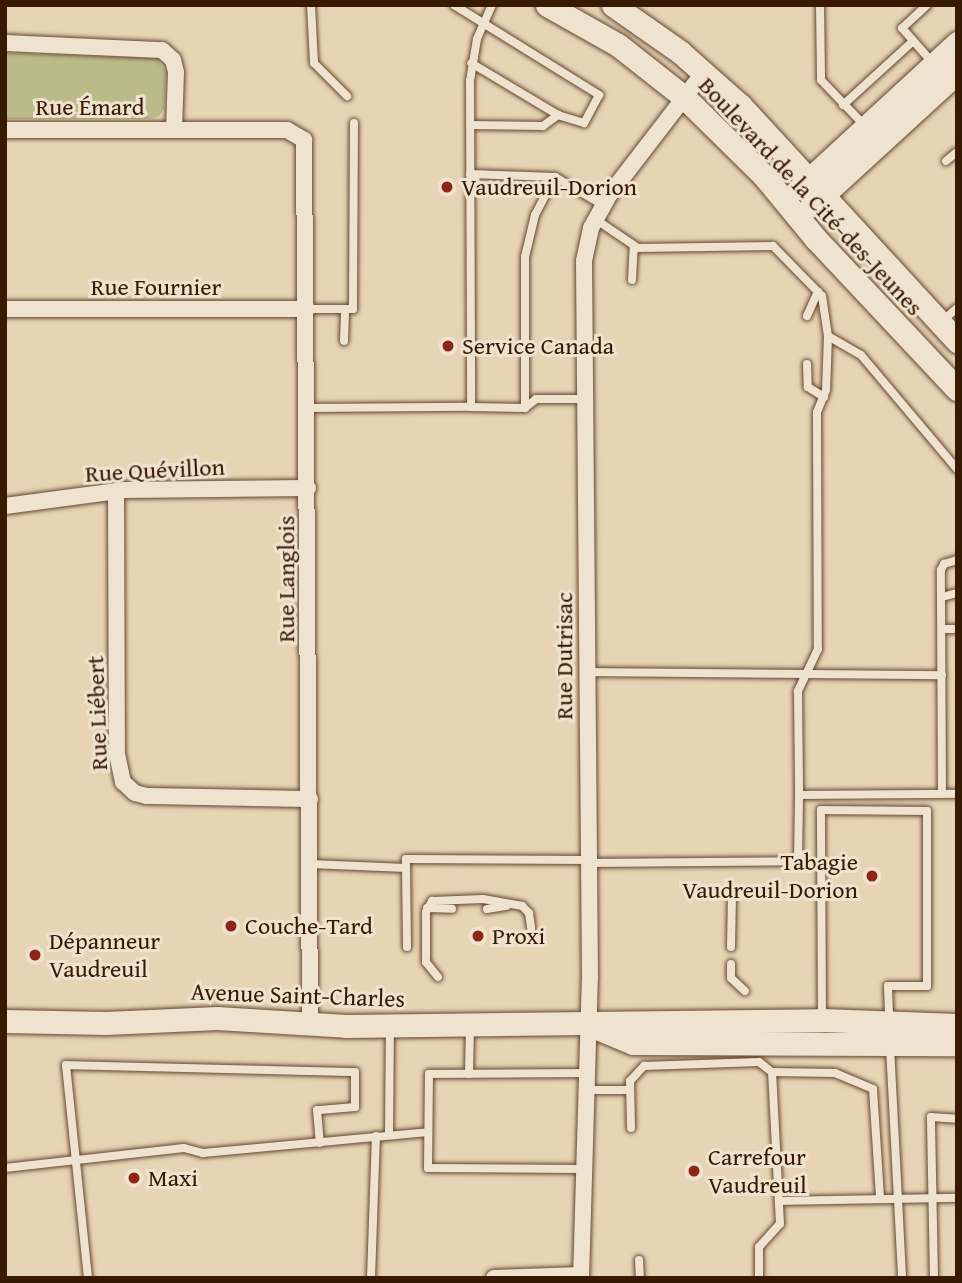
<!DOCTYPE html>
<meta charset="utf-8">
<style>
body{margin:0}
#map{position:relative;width:962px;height:1283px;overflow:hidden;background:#e7d4b5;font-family:"Gentium Book Plus",serif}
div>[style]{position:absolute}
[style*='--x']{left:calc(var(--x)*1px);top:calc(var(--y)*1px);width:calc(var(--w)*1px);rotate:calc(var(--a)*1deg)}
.green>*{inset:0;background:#bbbb8a}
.roads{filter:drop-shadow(0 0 2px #644830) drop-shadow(0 0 2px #644830)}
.lane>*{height:8px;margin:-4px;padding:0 4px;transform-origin:4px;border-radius:4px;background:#efe3cf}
.street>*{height:16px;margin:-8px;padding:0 8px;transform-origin:8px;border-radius:8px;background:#efe3cf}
.secondary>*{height:23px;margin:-11.5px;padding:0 11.5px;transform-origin:11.5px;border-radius:11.5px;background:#efe3cf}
.dots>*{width:19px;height:19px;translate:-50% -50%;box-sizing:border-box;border:4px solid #efe3cf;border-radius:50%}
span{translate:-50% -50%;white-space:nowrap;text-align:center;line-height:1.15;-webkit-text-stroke:6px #efe3cf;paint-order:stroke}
.street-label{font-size:24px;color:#381a03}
.poi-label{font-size:24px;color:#381a03}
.left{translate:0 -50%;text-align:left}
.right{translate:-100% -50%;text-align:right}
.frame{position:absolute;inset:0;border:7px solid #381a03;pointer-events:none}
</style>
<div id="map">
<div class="green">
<div style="clip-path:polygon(5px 53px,157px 58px,166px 72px,164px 109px,159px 116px,148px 119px,5px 119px)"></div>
</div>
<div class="roads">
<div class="lane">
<div style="--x:311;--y:5;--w:58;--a:87"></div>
<div style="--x:314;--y:63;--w:47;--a:45"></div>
<div style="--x:454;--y:5;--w:171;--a:31.8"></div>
<div style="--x:599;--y:95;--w:32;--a:118"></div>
<div style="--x:584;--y:123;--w:27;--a:-163"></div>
<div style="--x:492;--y:5;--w:37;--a:114"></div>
<div style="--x:477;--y:39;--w:43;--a:99.5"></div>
<div style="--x:470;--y:81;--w:326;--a:89.8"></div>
<div style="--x:471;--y:407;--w:54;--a:1.1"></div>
<div style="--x:525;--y:408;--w:14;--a:-39"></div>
<div style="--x:536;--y:399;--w:46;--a:0"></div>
<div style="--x:820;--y:5;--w:75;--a:89.2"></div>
<div style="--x:821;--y:80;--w:62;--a:46.3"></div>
<div style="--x:927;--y:5;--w:34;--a:137"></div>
<div style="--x:902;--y:28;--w:45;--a:48.6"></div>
<div style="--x:843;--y:105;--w:95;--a:-42.4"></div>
<div style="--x:470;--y:125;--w:73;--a:0.8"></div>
<div style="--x:543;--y:126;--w:19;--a:-36"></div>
<div style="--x:558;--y:115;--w:101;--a:-149.1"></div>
<div style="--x:946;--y:161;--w:14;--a:-39"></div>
<div style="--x:470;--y:174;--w:85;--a:2"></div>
<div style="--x:595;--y:219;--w:52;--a:34"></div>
<div style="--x:638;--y:248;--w:135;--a:-0.8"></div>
<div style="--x:773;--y:246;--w:70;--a:45.6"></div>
<div style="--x:822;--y:296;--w:40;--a:81.5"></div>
<div style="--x:828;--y:336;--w:54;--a:92.1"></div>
<div style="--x:826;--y:390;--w:24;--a:112"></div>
<div style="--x:817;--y:412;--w:237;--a:89.8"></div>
<div style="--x:818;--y:649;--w:47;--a:115.5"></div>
<div style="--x:798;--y:691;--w:104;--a:89.4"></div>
<div style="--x:799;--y:795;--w:158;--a:-0.4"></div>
<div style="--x:632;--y:280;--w:33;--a:-87"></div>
<div style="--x:307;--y:309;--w:46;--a:0"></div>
<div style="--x:353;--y:309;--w:186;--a:-89.7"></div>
<div style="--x:807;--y:316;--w:27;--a:-66"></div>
<div style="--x:941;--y:322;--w:21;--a:-41"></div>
<div style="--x:828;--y:336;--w:38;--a:30"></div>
<div style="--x:861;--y:355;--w:149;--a:49.9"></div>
<div style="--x:344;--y:341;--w:32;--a:-88"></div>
<div style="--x:807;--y:364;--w:23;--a:88"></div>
<div style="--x:808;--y:387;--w:19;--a:32"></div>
<div style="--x:308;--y:408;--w:163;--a:-0.4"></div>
<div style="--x:525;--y:408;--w:151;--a:-90"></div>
<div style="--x:525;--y:257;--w:43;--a:-76.6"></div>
<div style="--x:535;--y:215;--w:43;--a:-62.2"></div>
<div style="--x:555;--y:177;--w:56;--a:30.3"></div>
<div style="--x:942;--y:597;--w:16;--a:-15"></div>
<div style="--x:942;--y:629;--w:15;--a:0"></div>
<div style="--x:587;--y:672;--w:355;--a:0.5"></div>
<div style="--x:942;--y:794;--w:224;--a:-90.3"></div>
<div style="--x:941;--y:570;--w:7;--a:-63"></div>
<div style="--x:944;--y:564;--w:14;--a:-17"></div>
<div style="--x:588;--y:863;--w:210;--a:-0.5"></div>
<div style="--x:798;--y:861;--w:66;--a:-89.1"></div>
<div style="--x:310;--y:864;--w:96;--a:2.4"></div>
<div style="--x:427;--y:908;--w:25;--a:2"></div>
<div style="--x:487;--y:909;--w:20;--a:-9"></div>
<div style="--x:407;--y:947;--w:88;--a:-90.7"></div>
<div style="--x:406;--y:859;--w:182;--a:0.3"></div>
<div style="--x:731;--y:947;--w:50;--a:-88.9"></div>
<div style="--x:731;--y:964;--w:14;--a:90"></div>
<div style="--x:731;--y:978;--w:19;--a:43"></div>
<div style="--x:438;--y:977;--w:19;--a:-129"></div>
<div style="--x:426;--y:962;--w:50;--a:-90"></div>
<div style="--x:426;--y:912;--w:13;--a:-61"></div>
<div style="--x:432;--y:901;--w:51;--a:-2.2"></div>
<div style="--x:483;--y:899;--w:40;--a:10"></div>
<div style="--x:522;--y:906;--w:10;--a:45"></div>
<div style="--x:529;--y:913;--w:15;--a:82"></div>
<div style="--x:822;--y:1017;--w:207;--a:-90.3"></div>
<div style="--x:821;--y:810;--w:106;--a:0.5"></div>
<div style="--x:927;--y:811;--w:175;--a:90"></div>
<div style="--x:927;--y:986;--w:39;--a:180"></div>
<div style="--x:888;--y:986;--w:35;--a:88"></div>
<div style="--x:890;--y:1047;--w:231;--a:87"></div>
<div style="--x:469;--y:1074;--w:46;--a:-88.8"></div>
<div style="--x:586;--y:1090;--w:44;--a:0"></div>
<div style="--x:631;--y:1128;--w:47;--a:-91.2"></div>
<div style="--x:630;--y:1081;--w:21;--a:-47"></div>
<div style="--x:644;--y:1066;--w:115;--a:-2"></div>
<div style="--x:759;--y:1062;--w:16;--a:38"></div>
<div style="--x:389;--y:1135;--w:106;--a:-89.5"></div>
<div style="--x:5;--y:1168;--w:180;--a:-6.4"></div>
<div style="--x:184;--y:1148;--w:20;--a:15"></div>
<div style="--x:203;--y:1153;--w:226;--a:-5.3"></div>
<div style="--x:582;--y:1169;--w:154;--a:-179.6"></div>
<div style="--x:428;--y:1168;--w:94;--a:-89.4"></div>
<div style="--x:429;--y:1074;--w:157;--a:-0.4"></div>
<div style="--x:779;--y:1201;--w:178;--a:-1"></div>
<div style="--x:639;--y:1260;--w:18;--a:87"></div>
<div style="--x:88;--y:1278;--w:214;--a:-95.9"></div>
<div style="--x:66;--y:1065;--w:289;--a:1.4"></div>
<div style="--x:355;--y:1072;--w:35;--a:90"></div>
<div style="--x:355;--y:1107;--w:38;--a:175"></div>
<div style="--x:317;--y:1110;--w:33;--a:85"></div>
<div style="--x:371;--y:1278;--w:142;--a:-88"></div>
<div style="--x:759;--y:1278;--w:31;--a:-90"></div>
<div style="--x:759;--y:1247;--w:31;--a:-48"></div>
<div style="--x:780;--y:1224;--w:152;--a:-93"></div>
<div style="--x:772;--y:1072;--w:63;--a:0.9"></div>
<div style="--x:835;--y:1073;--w:41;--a:22.8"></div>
<div style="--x:873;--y:1089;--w:108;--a:86.3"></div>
<div style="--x:934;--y:1278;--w:161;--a:-91.1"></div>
<div style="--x:931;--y:1117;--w:26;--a:4"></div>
</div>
<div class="street">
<div style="--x:5;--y:43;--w:157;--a:2.6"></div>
<div style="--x:162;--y:50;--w:15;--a:42"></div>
<div style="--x:173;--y:60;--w:12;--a:76"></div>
<div style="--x:176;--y:72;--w:58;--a:92"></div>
<div style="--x:5;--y:130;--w:282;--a:0"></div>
<div style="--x:287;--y:130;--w:20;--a:30"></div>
<div style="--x:304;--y:140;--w:883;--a:89.61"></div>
<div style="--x:5;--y:309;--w:302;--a:0"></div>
<div style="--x:116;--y:491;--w:263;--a:89.8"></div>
<div style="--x:117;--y:754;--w:29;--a:78"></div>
<div style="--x:123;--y:782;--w:16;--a:43"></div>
<div style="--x:135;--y:793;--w:12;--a:14"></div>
<div style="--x:147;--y:796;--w:163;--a:1.1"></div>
<div style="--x:5;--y:506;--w:121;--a:-7.6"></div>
<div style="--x:125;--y:490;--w:183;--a:-0.6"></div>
<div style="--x:494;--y:1278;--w:87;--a:-2"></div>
<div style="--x:581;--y:1278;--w:300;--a:-88.3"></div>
<div style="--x:590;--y:978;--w:717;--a:-90.48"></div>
<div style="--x:584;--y:261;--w:34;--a:-78"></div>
<div style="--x:591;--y:228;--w:39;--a:-61"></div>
<div style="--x:610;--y:194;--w:154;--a:-52.4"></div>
</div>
<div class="secondary">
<div style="--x:547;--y:5;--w:81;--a:29.4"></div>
<div style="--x:618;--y:45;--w:84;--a:38.2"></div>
<div style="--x:684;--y:97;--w:112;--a:44.6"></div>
<div style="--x:764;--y:176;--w:82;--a:50.5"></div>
<div style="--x:816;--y:239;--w:206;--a:46.8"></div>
<div style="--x:613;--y:5;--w:82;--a:35"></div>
<div style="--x:680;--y:52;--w:80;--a:41.5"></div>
<div style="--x:740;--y:105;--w:321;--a:47.4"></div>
<div style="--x:800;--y:188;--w:214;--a:-42.7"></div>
<div style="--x:811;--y:206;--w:198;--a:-42.5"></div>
<div style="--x:5;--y:1021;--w:101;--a:1.1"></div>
<div style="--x:106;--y:1023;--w:111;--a:-2.6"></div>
<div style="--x:217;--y:1018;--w:129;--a:3.5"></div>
<div style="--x:346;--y:1026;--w:476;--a:-0.7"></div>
<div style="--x:822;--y:1020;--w:135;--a:2.1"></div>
<div style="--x:592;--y:1026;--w:44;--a:22.5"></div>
<div style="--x:633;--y:1043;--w:324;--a:0.2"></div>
</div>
</div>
<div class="dots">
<div style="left:447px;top:187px;background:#8f2418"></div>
<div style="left:448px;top:346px;background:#8f2418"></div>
<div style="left:872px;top:876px;background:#8f2418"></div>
<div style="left:231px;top:926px;background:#8f2418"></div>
<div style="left:478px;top:936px;background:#8f2418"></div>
<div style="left:35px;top:955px;background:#8f2418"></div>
<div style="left:694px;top:1171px;background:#8f2418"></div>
<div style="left:134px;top:1178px;background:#8f2418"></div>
</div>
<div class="street-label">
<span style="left:90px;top:107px">Rue Émard</span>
<span style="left:811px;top:196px;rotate:47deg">Boulevard de la Cité-des-Jeunes</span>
<span style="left:156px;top:287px">Rue Fournier</span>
<span style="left:155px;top:470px;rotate:-3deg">Rue Quévillon</span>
<span style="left:286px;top:579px;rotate:-90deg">Rue Langlois</span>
<span style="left:564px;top:656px;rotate:-90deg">Rue Dutrisac</span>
<span style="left:97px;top:713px;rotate:-92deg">Rue Liébert</span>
<span style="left:298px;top:995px;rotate:2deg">Avenue Saint-Charles</span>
</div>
<div class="poi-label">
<span class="left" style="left:461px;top:187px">Vaudreuil-Dorion</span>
<span class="left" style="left:462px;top:346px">Service Canada</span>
<span class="right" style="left:858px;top:876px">Tabagie<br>Vaudreuil-Dorion</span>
<span class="left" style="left:245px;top:926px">Couche-Tard</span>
<span class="left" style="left:492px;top:936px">Proxi</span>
<span class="left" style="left:49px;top:955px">Dépanneur<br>Vaudreuil</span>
<span class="left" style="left:708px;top:1171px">Carrefour<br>Vaudreuil</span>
<span class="left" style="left:148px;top:1178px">Maxi</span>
</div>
<div class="frame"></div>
</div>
